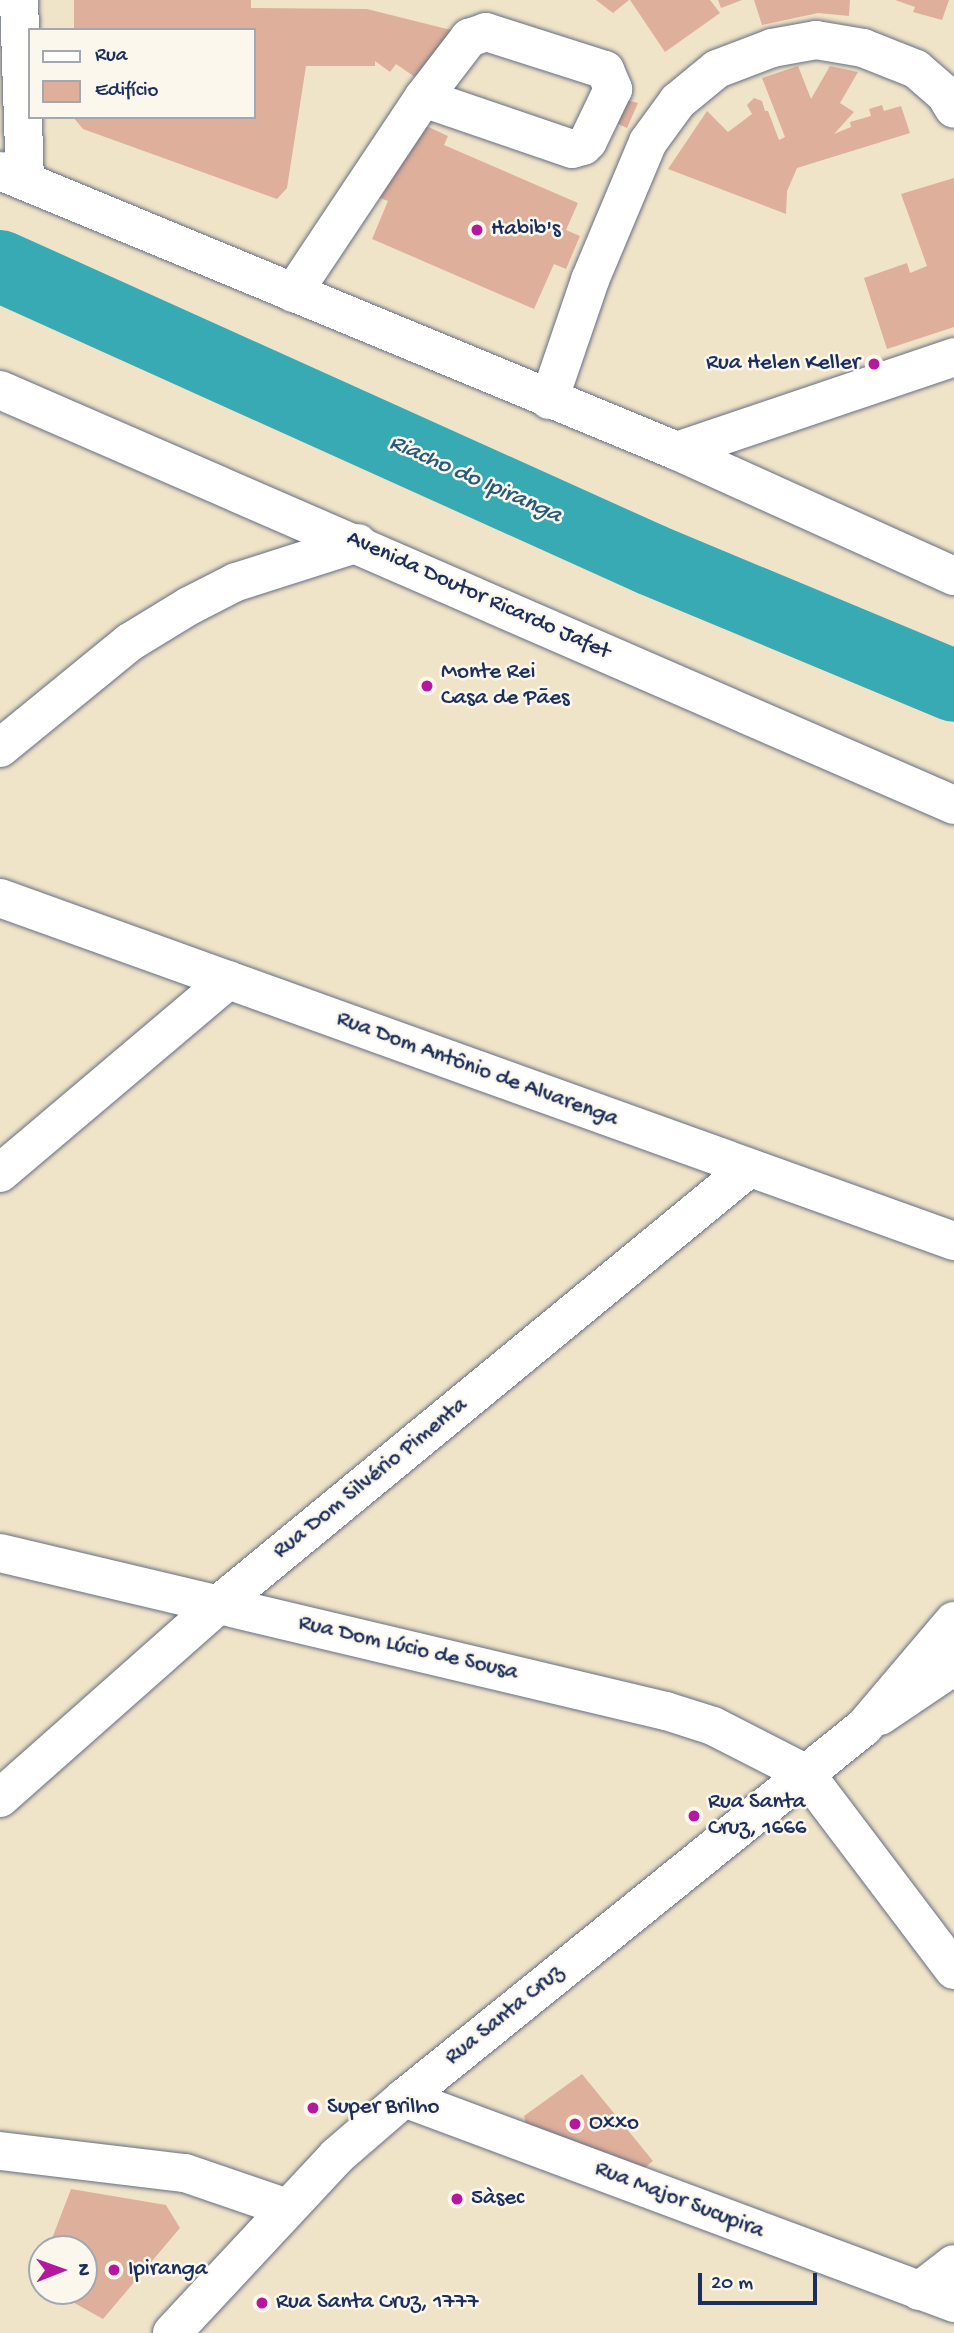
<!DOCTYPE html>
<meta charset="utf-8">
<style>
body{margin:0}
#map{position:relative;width:954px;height:2333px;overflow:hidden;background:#f0e4c8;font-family:"Gochi Hand",sans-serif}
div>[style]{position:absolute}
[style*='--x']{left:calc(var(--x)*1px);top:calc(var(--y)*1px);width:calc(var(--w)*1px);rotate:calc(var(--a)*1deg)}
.river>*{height:72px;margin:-36px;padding:0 36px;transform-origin:36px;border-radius:36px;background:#38aab3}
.building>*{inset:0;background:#deaf9a}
.roads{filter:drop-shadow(0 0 2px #666e83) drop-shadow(0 0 2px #666e83)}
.minor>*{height:38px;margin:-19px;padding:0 19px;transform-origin:19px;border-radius:19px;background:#fff}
.major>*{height:38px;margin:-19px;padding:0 19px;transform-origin:19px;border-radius:19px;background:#fff}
.dots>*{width:19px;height:19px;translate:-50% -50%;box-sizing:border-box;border:4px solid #fbf7ec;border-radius:50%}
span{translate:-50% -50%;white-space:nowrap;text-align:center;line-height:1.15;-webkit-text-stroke:5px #fbf7ec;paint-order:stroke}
.poi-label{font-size:23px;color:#1b2f5e}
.left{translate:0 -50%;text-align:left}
.right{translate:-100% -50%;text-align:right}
.street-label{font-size:23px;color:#1b2f5e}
.water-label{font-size:24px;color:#255a7c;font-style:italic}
.legend{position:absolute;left:28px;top:28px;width:228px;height:91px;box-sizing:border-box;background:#fbf7ec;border:2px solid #a1a7b3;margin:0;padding:9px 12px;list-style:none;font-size:21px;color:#1b2f5e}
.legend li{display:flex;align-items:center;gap:14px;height:35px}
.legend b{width:35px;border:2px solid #a1a7b3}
.north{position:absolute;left:28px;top:2235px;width:70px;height:70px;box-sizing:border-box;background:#fbf7ec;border:2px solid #a1a7b3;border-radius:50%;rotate:89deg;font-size:19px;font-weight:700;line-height:28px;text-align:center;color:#1b2f5e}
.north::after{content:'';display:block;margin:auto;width:24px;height:32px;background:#b5179e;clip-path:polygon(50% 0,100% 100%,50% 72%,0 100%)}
.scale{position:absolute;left:698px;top:2273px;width:119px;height:32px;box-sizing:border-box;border:4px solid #1b2f5e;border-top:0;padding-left:9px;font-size:21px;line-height:24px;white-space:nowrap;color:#1b2f5e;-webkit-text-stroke:5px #fbf7ec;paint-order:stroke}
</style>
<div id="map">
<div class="river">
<div style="--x:0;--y:266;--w:715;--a:24.27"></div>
<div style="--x:652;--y:560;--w:327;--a:22.6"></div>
</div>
<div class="building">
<div style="clip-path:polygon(74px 0,251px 0,251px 8px,367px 9px,471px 35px,418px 79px,396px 64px,390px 72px,375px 61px,375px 66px,306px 66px,287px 188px,277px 199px,83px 129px,73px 117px,254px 117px,254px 30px,74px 30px)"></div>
<div style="clip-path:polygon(596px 0,629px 0,613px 13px)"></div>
<div style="clip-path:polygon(630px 0,710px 0,720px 13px,665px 52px)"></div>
<div style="clip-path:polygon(718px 0,742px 0,721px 8px)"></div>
<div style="clip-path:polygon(754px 0,850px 0,849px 16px,818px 13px,762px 25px)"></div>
<div style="clip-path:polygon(895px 0,949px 0,942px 20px,913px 12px,915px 7px)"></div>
<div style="clip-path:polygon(798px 66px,811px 99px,830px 66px,858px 72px,840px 103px,854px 112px,834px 134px,851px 127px,850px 122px,871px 116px,869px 109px,882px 105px,884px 111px,901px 106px,910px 133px,797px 168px,787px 191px,786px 214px,668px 169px,707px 111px,728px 132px,752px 114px,747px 105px,754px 98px,762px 101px,765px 111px,768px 111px,779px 140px,785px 137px,762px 78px)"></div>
<div style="clip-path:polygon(626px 100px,638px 103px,627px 128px,616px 123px)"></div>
<div style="clip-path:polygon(424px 125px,448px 136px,444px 145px,578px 203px,566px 230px,580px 236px,566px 269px,554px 264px,534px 309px,372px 239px,388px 201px,378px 197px)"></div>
<div style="clip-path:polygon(954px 178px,954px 327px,887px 349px,864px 278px,907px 263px,910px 273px,927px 266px,901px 194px)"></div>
<div style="clip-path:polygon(582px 2074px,653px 2161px,635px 2175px,528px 2132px,524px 2116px)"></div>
<div style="clip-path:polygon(71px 2189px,166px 2205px,180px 2228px,103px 2319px,53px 2291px,84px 2291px,84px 2249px,48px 2249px)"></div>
<div style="clip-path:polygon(42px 2266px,42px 2285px,36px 2282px)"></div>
</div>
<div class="roads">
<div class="minor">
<div style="--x:19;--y:0;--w:181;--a:88.1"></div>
<div style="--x:293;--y:293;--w:234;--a:-56.3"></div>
<div style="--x:423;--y:98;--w:76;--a:-52.5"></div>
<div style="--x:469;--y:38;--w:18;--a:-19"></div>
<div style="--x:486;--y:32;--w:125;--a:17.7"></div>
<div style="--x:605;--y:70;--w:21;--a:67"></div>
<div style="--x:613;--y:89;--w:58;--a:115.7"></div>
<div style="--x:588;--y:141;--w:7;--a:135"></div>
<div style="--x:583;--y:146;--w:11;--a:165"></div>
<div style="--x:572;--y:149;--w:157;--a:-161.1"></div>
<div style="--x:549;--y:400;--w:127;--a:-71.1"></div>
<div style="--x:590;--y:280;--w:150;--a:-67.2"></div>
<div style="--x:648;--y:142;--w:51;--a:-53.8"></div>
<div style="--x:678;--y:101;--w:50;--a:-39.4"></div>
<div style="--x:717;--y:69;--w:59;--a:-20.9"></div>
<div style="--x:772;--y:48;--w:45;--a:-10.3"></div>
<div style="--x:816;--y:40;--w:48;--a:9.7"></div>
<div style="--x:863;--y:48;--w:57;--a:21.6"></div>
<div style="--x:916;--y:69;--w:38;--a:41"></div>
<div style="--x:945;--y:94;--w:17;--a:59"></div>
<div style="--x:677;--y:451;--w:293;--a:-18.7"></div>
<div style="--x:0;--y:748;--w:168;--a:-39.2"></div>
<div style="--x:130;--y:642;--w:69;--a:-31.4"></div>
<div style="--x:189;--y:606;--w:53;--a:-27.1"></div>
<div style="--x:236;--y:582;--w:128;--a:-17.7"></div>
<div style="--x:0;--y:898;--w:1014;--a:19.78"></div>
<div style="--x:0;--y:1173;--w:299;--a:-40.2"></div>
<div style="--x:0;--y:1553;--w:684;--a:13.35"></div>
<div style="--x:666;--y:1711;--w:49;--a:17.7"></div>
<div style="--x:713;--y:1726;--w:103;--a:27.1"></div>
<div style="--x:805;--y:1773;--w:247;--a:52.9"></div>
<div style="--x:880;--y:1716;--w:89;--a:-34"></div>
<div style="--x:0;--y:1798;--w:293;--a:-41.5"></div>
<div style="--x:219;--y:1604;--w:686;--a:-39.44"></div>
<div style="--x:404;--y:2098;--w:587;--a:20.44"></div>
<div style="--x:0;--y:2151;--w:186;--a:6.8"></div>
<div style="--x:185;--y:2173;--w:108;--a:18.9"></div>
<div style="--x:919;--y:2291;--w:44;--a:-37.6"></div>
</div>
<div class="major">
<div style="--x:0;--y:171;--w:733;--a:22.47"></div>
<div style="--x:677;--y:451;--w:304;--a:24.3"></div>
<div style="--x:0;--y:390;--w:1040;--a:23.51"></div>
<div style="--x:172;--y:2333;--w:242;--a:-47"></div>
<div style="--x:337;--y:2156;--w:89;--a:-40.9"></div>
<div style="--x:404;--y:2098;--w:591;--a:-38.89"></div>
<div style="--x:864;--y:1727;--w:139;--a:-49.7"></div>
</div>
</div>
<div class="dots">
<div style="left:477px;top:230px;background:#b5179e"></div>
<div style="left:874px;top:364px;background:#b5179e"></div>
<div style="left:427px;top:686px;background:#b5179e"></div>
<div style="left:694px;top:1816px;background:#b5179e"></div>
<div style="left:313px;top:2108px;background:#b5179e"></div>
<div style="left:575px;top:2124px;background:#b5179e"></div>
<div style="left:457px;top:2199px;background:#b5179e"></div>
<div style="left:114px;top:2270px;background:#b5179e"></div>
<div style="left:262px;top:2303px;background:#b5179e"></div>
</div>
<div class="poi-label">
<span class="left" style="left:491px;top:230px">Habib's</span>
<span class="right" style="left:860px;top:364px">Rua Helen Keller</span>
<span class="left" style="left:441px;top:686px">Monte Rei<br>Casa de Pães</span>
<span class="left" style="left:708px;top:1816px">Rua Santa<br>Cruz, 1666</span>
<span class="left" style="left:327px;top:2108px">Super Brilho</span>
<span class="left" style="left:589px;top:2124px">Oxxo</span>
<span class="left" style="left:471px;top:2199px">5àsec</span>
<span class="left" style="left:128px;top:2270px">Ipiranga</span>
<span class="left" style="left:276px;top:2303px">Rua Santa Cruz, 1777</span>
</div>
<div class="street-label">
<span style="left:478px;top:596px;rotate:24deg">Avenida Doutor Ricardo Jafet</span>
<span style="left:477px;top:1070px;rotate:20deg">Rua Dom Antônio de Alvarenga</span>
<span style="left:371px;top:1479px;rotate:-39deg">Rua Dom Silvério Pimenta</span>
<span style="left:408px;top:1649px;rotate:13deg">Rua Dom Lúcio de Sousa</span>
<span style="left:505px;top:2016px;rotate:-39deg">Rua Santa Cruz</span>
<span style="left:679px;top:2201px;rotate:21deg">Rua Major Sucupira</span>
</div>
<div class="water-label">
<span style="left:475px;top:480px;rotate:24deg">Riacho do Ipiranga</span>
</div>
<ul class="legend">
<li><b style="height:9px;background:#fff"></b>Rua</li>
<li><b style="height:19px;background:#deaf9a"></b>Edifício</li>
</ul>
<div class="north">N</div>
<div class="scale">20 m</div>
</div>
